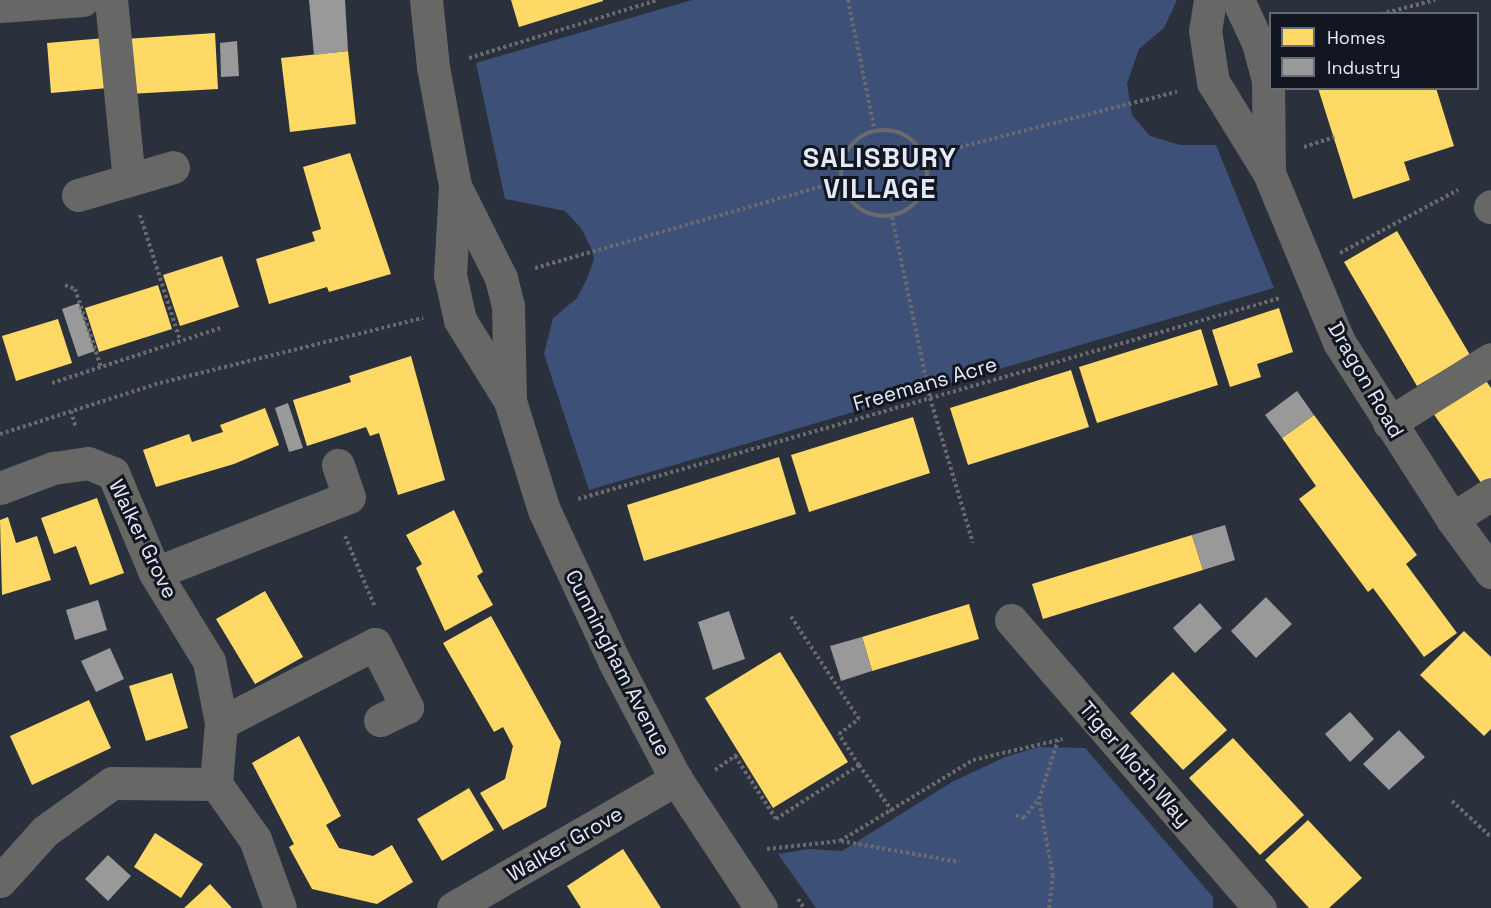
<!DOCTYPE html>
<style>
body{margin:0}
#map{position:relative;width:1491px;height:908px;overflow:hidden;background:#2b313c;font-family:"Space Grotesk",sans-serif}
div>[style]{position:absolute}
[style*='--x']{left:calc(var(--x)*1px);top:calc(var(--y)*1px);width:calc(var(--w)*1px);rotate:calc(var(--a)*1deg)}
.green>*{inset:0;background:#3d5077}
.homes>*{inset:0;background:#ffd966}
.industry>*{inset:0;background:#999}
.path>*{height:4px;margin-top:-2px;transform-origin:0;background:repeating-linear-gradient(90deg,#686a6c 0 3px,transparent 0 6px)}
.path>.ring{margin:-2px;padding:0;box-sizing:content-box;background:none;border:4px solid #686a6c;border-radius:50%}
.minor>*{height:33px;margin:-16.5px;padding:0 16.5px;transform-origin:16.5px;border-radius:16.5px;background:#676766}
span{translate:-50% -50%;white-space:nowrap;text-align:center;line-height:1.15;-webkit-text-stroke:6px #121620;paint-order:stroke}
.street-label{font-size:21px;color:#e3eaf8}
.district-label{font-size:27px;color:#e3eaf8;font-weight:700;letter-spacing:1.5px}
.legend{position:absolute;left:1269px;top:12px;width:210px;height:78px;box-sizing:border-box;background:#121620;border:2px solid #666b76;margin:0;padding:8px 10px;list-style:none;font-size:18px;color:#e3eaf8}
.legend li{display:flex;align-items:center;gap:12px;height:30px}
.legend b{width:30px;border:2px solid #666b76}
</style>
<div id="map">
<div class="green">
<div style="clip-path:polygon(692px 0,1177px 0,1164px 28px,1139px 49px,1127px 84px,1132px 115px,1150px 136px,1180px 145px,1216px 145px,1274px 288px,589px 490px,544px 354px,553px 318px,577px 298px,587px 279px,594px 259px,592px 250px,581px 228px,565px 211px,505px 199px,476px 63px)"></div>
<div style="clip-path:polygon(1038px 747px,1085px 748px,1213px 897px,1213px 908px,816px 908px,778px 854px,809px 849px,842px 851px,952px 782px,1005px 757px)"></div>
</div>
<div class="homes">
<div style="clip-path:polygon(511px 0,603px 0,603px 1px,519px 27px)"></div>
<div style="clip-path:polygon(215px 33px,218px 89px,129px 94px,125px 39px)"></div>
<div style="clip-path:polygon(105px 38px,108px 88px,51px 93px,47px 43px)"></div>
<div style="clip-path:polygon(348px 51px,356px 124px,290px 132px,281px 58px)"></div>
<div style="clip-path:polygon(1318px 88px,1436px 88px,1454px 146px,1404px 162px,1410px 180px,1353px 199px)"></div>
<div style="clip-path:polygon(350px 153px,391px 274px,329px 292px,327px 287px,269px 304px,256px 259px,315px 241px,312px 232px,321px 229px,303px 167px)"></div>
<div style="clip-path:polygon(1397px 231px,1470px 355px,1417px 386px,1344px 262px)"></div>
<div style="clip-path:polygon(222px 256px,239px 307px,180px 326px,163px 275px)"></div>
<div style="clip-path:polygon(158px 285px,172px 329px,99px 352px,85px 308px)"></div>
<div style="clip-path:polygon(1279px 308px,1293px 352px,1257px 364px,1261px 377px,1230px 387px,1212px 330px)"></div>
<div style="clip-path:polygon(58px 319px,72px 363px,16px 381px,2px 336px)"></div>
<div style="clip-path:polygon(1201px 329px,1218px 385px,1097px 423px,1079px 367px)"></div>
<div style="clip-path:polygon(411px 356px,445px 480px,398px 495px,379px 433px,370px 436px,366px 427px,307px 446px,293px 400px,351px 382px,349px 376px)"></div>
<div style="clip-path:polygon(1071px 370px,1089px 427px,968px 465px,950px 408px)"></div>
<div style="clip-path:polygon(1484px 378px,1491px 388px,1491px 478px,1482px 484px,1433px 413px)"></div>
<div style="clip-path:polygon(265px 408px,279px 445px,234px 464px,156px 487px,143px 450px,189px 434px,192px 442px,223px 432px,220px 425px)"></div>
<div style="clip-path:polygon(1314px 415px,1417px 555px,1406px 564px,1457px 633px,1424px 657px,1373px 588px,1368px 592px,1299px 499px,1316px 486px,1282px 438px)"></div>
<div style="clip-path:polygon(913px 417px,930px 473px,809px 512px,791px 455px)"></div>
<div style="clip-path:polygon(779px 457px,796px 514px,644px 561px,627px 505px)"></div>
<div style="clip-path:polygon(97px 498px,124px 573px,90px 585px,76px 546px,54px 554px,41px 518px)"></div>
<div style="clip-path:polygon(454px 510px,483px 572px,477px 576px,493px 605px,445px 631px,416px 568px,422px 564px,406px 535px)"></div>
<div style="clip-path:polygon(8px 517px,16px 543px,37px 536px,51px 580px,2px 595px,0 520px)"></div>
<div style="clip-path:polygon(1192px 535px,1203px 570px,1043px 619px,1032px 584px)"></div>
<div style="clip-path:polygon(265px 591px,303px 657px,255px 684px,216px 619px)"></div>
<div style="clip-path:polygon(969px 604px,979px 639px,872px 671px,862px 637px)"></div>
<div style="clip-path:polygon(491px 616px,561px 742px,546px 807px,503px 830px,480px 793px,505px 779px,513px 746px,503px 727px,494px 732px,443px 643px)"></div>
<div style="clip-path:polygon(1464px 631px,1491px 657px,1491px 729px,1484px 736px,1420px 675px)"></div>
<div style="clip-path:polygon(780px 652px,848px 762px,773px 808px,705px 698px)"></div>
<div style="clip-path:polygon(1173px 672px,1227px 730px,1183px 770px,1130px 713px)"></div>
<div style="clip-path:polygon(172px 673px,188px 728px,146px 741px,129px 686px)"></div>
<div style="clip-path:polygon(89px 700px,111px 748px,32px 785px,10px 736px)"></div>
<div style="clip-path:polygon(299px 736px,341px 816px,326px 825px,339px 848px,373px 856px,392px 845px,413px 882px,377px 904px,312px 889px,289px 847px,294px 844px,252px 763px)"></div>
<div style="clip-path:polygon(1233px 738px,1304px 815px,1260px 855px,1189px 778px)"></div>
<div style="clip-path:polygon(469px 788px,494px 830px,442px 861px,417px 819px)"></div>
<div style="clip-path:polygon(1308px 820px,1362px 878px,1329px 908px,1309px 908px,1265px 860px)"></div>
<div style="clip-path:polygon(155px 833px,203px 864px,181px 898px,134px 867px)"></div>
<div style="clip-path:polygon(623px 849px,661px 908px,581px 908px,567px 886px)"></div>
<div style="clip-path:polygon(210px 884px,232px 908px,184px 908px)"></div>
</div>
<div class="industry">
<div style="clip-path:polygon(309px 0,345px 0,348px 51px,314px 55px)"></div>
<div style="clip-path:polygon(237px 41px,239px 76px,221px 77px,220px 43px)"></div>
<div style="clip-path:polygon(79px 303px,95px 351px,78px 357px,62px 309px)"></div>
<div style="clip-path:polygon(1297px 391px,1314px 415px,1282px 438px,1265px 415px)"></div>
<div style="clip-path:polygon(288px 403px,303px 448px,289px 452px,275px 408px)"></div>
<div style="clip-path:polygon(1225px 525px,1235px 560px,1203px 570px,1192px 535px)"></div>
<div style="clip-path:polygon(1266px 597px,1292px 624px,1256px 658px,1231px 631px)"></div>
<div style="clip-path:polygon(98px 600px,107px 630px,75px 640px,66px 610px)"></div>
<div style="clip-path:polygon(1200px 603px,1222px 628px,1195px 653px,1173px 628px)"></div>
<div style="clip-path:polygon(729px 611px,745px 659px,713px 670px,698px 622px)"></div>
<div style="clip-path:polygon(862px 637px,872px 671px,841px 681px,830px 646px)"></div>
<div style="clip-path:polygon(110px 648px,124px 679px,96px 692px,81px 661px)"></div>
<div style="clip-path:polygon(1350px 712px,1374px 739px,1350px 762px,1325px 734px)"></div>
<div style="clip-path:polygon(1399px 730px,1425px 757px,1389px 790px,1363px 764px)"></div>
<div style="clip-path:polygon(108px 855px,131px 876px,108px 901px,85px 879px)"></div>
</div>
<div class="path">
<div style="--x:848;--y:0;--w:134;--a:78.4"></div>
<div style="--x:1381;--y:14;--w:56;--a:-14.5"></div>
<div style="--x:469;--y:58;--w:197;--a:-17.1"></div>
<div class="ring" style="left:841px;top:130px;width:82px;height:82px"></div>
<div style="--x:1304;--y:147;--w:32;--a:-18"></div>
<div style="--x:925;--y:156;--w:260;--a:-14.3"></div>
<div style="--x:140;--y:215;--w:131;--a:72.3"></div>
<div style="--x:892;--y:217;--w:185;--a:78.1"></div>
<div style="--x:930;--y:398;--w:151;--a:73.5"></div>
<div style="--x:1340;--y:253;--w:134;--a:-28.1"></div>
<div style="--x:535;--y:268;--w:318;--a:-15.9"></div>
<div style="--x:65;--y:285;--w:11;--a:22"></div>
<div style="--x:75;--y:289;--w:82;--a:71.6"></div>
<div style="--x:52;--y:383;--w:180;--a:-18.1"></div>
<div style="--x:71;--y:411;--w:18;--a:74"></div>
<div style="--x:0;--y:434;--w:168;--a:-17.7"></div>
<div style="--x:160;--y:383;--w:271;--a:-13.9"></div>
<div style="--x:578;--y:499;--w:730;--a:-15.98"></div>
<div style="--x:345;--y:536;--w:77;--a:67.1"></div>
<div style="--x:735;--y:756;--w:75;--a:56.9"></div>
<div style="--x:776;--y:819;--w:99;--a:-33"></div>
<div style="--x:859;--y:765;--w:37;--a:-123"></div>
<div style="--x:839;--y:734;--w:25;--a:-37"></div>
<div style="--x:859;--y:719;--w:125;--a:-123.6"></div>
<div style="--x:859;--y:765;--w:57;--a:54.3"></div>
<div style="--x:715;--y:770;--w:29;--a:-35"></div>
<div style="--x:1452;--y:801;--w:53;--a:42.7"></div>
<div style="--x:1016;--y:815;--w:9;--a:21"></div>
<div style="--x:1024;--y:818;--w:24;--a:-52"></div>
<div style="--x:841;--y:841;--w:120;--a:10.1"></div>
<div style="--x:767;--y:849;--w:73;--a:-6.3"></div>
<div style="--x:840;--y:841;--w:156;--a:-31.3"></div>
<div style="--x:973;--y:760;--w:92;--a:-13.1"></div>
<div style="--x:798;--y:899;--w:11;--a:56"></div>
<div style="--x:1049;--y:908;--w:32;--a:-83"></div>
<div style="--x:1053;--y:876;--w:78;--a:-100.3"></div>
<div style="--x:1039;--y:799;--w:62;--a:-72.1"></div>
</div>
<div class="minor">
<div style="--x:111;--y:0;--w:181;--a:84.3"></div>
<div style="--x:426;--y:0;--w:67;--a:84"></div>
<div style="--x:433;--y:67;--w:121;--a:79.5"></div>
<div style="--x:455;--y:186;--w:89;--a:93.2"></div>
<div style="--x:450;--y:275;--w:46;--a:77.5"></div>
<div style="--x:460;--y:320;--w:95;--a:58.3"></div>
<div style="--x:510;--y:401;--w:114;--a:72.7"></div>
<div style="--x:544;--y:510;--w:166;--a:65.1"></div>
<div style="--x:614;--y:661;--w:133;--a:62.3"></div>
<div style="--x:676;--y:779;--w:154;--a:56.6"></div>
<div style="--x:1210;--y:0;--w:30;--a:99"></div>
<div style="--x:1205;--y:30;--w:53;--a:81.3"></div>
<div style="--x:1213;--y:82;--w:107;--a:58.4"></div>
<div style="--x:1269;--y:173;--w:183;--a:67.5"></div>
<div style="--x:1339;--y:342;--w:210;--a:57.4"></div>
<div style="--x:1452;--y:519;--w:66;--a:53.7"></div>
<div style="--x:1238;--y:0;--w:47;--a:65.1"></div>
<div style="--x:1258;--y:43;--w:38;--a:75"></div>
<div style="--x:1268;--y:80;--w:91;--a:89.4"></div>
<div style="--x:0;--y:6;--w:83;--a:-4.1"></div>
<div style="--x:455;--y:186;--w:103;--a:63.4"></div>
<div style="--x:501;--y:278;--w:29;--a:76"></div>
<div style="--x:508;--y:306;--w:94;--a:88.8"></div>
<div style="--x:78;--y:195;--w:99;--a:-16.4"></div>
<div style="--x:1490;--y:207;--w:1;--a:-45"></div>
<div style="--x:1389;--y:423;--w:120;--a:-32.1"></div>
<div style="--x:0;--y:488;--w:57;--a:-20.7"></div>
<div style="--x:53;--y:468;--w:35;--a:-8"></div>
<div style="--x:88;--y:463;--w:27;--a:22"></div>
<div style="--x:113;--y:473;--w:108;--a:67.2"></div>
<div style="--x:155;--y:573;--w:103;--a:58.5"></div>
<div style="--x:209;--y:661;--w:63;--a:79"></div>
<div style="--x:221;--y:723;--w:61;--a:94.7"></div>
<div style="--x:1452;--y:519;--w:46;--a:-32.7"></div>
<div style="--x:155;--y:573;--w:208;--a:-21.4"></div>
<div style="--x:349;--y:497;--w:34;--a:-109"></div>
<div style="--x:1011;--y:620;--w:381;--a:49.2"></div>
<div style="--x:221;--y:723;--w:173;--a:-27.2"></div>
<div style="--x:375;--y:644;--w:71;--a:63.1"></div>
<div style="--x:407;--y:707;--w:30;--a:154"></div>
<div style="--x:0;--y:881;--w:67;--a:-48"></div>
<div style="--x:45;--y:831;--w:82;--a:-35.6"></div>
<div style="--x:112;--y:783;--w:104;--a:0.6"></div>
<div style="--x:216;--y:784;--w:67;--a:54.7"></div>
<div style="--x:255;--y:839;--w:73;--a:70.1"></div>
<div style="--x:453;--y:908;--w:258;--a:-30"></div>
</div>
<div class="street-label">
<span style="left:1366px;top:380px;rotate:60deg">Dragon Road</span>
<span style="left:925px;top:384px;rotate:-16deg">Freemans Acre</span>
<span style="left:143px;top:539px;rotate:64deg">Walker Grove</span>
<span style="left:618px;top:663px;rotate:63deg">Cunningham Avenue</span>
<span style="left:1135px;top:764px;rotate:49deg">Tiger Moth Way</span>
<span style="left:565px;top:844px;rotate:-30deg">Walker Grove</span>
</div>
<div class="district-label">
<span style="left:880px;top:173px">SALISBURY<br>VILLAGE</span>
</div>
<ul class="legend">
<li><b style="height:16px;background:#ffd966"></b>Homes</li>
<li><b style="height:16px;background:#999"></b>Industry</li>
</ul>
</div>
